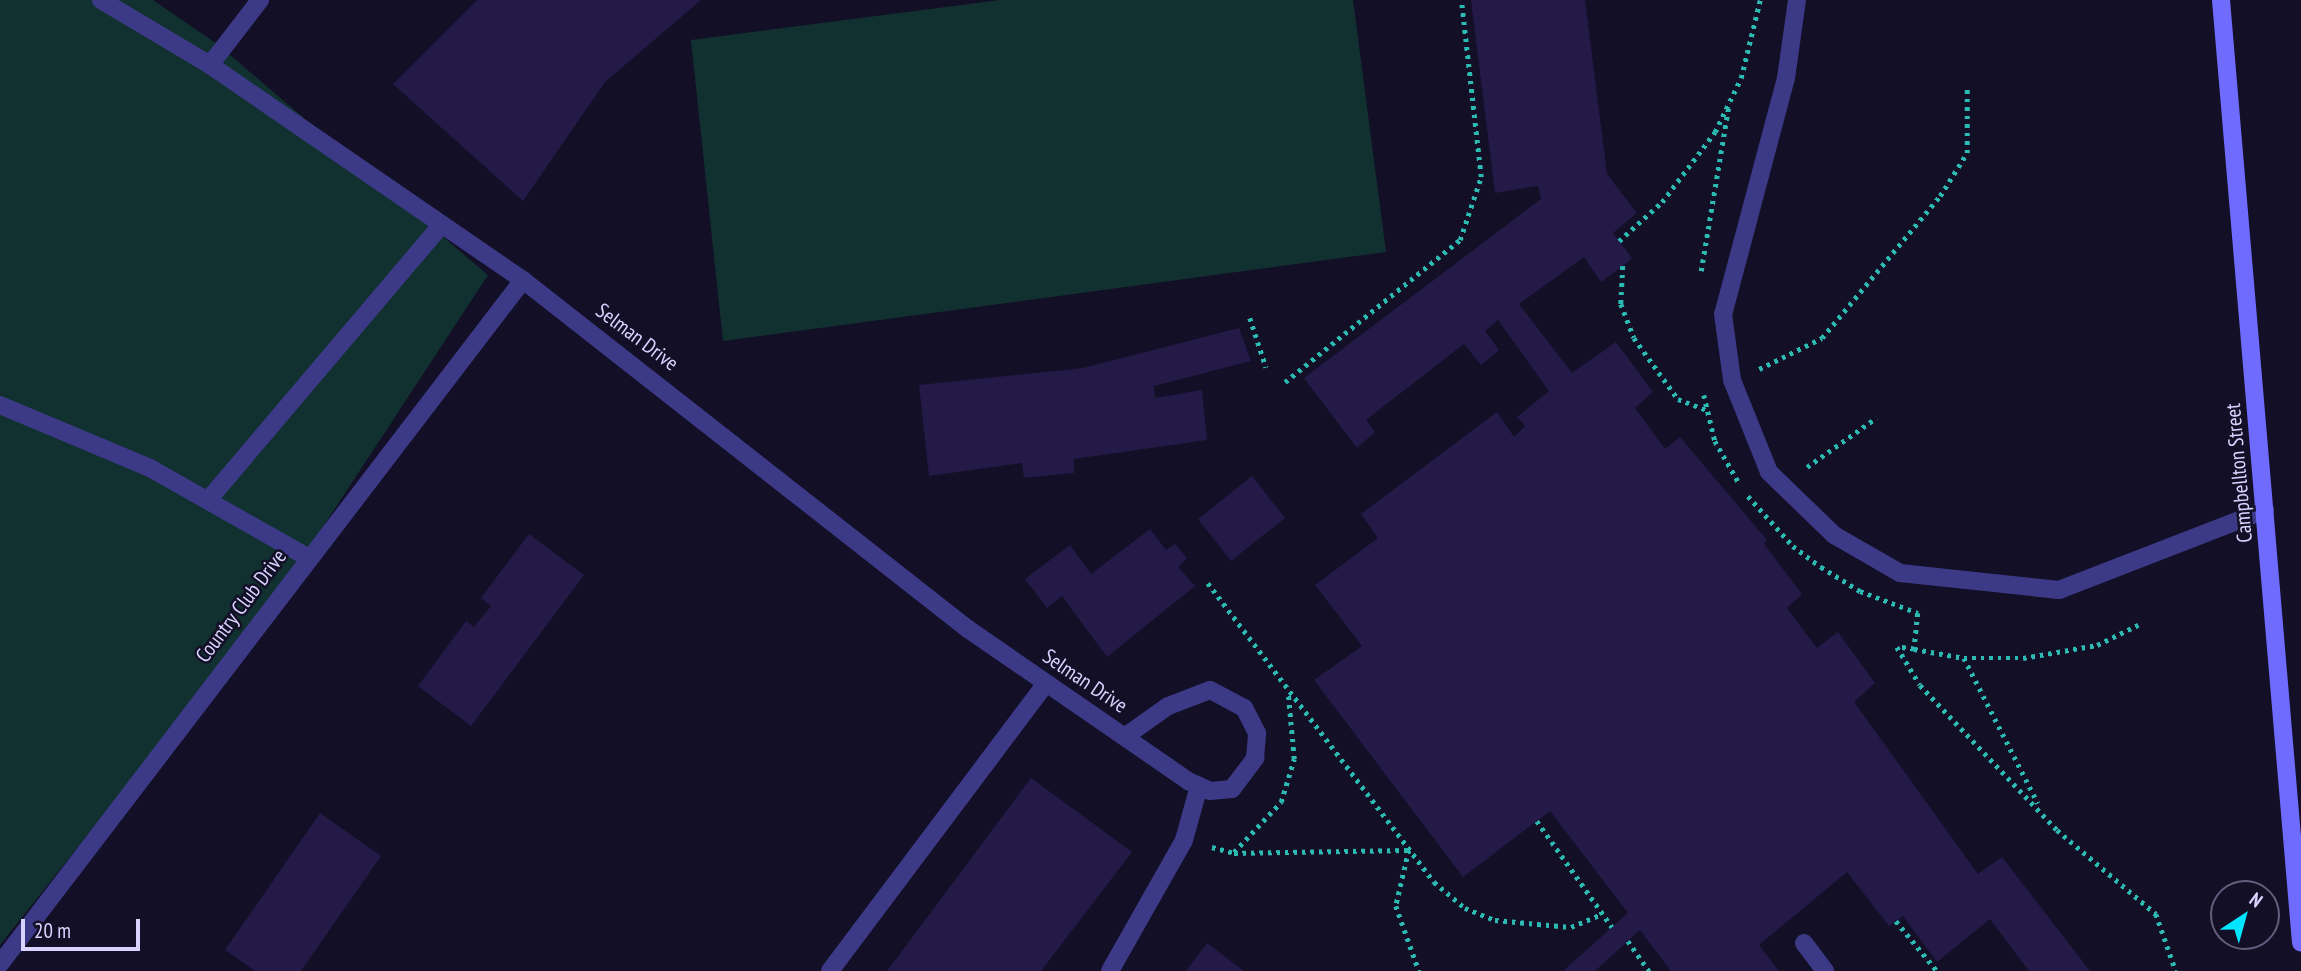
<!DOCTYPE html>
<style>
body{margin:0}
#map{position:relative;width:2301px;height:971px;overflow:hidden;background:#130f27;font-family:"PT Sans Narrow",sans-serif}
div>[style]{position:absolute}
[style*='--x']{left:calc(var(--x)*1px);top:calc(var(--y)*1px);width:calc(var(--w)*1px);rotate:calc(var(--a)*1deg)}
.green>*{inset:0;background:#113130}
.building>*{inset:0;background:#231a48}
.path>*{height:4.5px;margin-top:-2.25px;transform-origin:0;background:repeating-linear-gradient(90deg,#2cbbb2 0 3.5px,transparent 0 8.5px)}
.service>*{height:18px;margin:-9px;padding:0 9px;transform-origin:9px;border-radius:9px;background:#3c3987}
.minor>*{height:18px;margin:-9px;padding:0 9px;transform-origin:9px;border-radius:9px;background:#3c3987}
.secondary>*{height:18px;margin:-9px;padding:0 9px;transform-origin:9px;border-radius:9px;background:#6f6bff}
span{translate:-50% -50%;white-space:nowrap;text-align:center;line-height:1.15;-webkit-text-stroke:5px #130f27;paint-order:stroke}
.street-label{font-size:21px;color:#d9d4ff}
.north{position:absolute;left:2210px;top:880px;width:70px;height:70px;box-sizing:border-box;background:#130f27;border:2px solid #625e7d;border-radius:50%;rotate:36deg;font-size:19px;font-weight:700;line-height:28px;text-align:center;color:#d9d4ff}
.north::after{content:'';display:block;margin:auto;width:24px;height:32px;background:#00e6ff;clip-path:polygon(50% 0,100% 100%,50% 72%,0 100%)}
.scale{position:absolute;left:21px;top:919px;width:119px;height:32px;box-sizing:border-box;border:4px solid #d9d4ff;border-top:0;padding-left:9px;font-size:21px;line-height:24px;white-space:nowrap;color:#d9d4ff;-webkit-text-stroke:5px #130f27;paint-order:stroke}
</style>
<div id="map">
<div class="green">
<div style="clip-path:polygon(0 0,153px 0,217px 44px,488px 275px,279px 594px,0 945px)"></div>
<div style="clip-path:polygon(1000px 0,1353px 0,1386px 252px,723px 341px,691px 40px)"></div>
</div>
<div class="building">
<div style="clip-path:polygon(477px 0,701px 0,605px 82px,523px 201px,393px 84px)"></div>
<div style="clip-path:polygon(1471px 0,1585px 0,1607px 174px,1637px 213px,1613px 233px,1632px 258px,1623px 266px,1601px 282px,1584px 257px,1519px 304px,1572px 373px,1616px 342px,1653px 392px,1635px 408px,1665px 449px,1680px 437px,1767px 540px,1764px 544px,1802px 594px,1787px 608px,1817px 648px,1838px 632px,1875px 683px,1854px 702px,1978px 874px,2002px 857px,2090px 971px,2029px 971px,1990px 919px,1937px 962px,1903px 916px,1889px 926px,1847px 872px,1759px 945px,1779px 971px,1671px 971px,1640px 930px,1595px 971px,1563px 971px,1628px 913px,1550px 811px,1463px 877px,1314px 680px,1362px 646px,1315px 585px,1378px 538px,1361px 514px,1497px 412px,1514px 437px,1525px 426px,1517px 417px,1549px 391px,1498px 320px,1485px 331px,1499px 350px,1481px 365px,1464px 344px,1366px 420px,1375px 432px,1357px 448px,1304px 378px,1541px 199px,1538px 186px,1495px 193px)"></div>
<div style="clip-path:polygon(1239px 328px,1251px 361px,1154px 386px,1155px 398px,1202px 390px,1207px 440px,1074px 459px,1074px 473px,1024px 478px,1022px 463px,929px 476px,919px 385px,1083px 368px)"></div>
<div style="clip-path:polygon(1252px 476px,1285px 518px,1231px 561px,1198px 519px)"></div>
<div style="clip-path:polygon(1150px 529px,1166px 550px,1175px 544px,1187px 558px,1178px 567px,1195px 586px,1107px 657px,1062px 596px,1047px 608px,1025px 579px,1070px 545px,1091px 574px)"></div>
<div style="clip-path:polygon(529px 534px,584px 575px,471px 726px,418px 686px,466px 621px,474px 627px,491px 606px,481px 598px)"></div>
<div style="clip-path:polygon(1031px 778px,1132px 852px,1041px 971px,887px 971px)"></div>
<div style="clip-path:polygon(320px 813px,381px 856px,301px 971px,255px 971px,225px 950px)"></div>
<div style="clip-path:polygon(1207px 943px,1244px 971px,1186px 971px)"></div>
</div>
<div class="path">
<div style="--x:1619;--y:241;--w:58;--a:-42.2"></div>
<div style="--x:1662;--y:202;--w:88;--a:-52.9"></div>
<div style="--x:1715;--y:132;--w:60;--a:-64.3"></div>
<div style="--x:1741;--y:78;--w:80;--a:-76.3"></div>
<div style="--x:1623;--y:266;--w:38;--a:93"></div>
<div style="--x:1621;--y:304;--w:36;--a:69"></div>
<div style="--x:1634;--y:338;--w:75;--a:54.2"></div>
<div style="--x:1678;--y:399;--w:30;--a:21"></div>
<div style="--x:1701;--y:271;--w:170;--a:-80.5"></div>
<div style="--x:1250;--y:318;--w:52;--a:71.9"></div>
<div style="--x:1759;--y:369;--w:70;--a:-26.2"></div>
<div style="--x:1822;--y:338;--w:185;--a:-50.3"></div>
<div style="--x:1940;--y:196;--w:51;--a:-57.9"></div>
<div style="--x:1967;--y:153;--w:64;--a:-90"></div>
<div style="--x:1285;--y:382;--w:225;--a:-39.1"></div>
<div style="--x:1460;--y:240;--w:66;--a:-71.6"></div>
<div style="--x:1481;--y:177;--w:178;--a:-96.4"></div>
<div style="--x:1704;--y:395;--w:47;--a:76.6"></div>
<div style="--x:1715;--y:441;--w:48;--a:60.3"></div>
<div style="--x:1807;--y:467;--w:85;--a:-35.4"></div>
<div style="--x:1748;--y:496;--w:67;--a:48"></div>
<div style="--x:1793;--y:546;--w:35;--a:37"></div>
<div style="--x:1821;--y:567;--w:46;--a:31.6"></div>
<div style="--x:1860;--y:591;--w:62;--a:20.8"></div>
<div style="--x:1918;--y:613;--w:36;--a:96"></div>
<div style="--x:1914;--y:649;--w:51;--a:10.2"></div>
<div style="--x:1964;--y:658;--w:59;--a:0"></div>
<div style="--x:2023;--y:658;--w:75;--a:-10"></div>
<div style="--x:2097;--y:645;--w:46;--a:-26"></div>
<div style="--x:1208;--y:583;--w:375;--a:52.9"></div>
<div style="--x:1434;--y:882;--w:40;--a:40"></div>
<div style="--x:1465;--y:908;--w:32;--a:22"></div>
<div style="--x:1495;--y:920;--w:76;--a:5.3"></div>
<div style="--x:1571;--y:927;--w:34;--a:-23"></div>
<div style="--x:1914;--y:649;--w:17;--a:-173"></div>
<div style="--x:1897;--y:647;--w:44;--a:58.8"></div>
<div style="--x:1920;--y:685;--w:199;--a:46.6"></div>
<div style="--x:2057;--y:830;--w:130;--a:40.3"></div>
<div style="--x:2156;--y:914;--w:60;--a:70.7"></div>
<div style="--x:1964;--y:658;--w:163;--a:63"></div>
<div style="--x:1537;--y:821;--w:130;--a:54.7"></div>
<div style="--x:1212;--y:847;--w:23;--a:15"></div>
<div style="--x:1234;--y:853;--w:175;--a:-1"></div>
<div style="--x:1409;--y:850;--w:57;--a:103.1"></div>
<div style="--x:1396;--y:906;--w:69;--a:70.5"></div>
<div style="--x:1234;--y:852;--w:69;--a:-46.8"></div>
<div style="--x:1281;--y:802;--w:45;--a:-73.2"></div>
<div style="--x:1294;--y:759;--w:66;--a:-95.2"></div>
<div style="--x:1896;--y:921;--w:65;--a:50.6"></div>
<div style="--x:1628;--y:941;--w:37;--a:55"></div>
</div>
<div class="service">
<div style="--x:1797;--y:0;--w:79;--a:98"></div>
<div style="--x:1786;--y:78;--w:244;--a:104.9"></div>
<div style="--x:1723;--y:314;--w:67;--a:82.2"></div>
<div style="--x:1732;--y:380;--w:99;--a:68.1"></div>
<div style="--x:1769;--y:472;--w:91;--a:44.1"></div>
<div style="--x:1834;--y:535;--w:76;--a:29.9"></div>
<div style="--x:1900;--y:573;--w:160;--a:6.1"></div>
<div style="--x:2059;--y:590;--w:221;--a:-21.2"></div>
<div style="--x:0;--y:405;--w:163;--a:22.8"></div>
<div style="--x:150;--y:468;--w:180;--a:29.5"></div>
<div style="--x:209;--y:499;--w:360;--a:-49.7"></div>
<div style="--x:1804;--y:943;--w:35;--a:53"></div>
<div style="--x:830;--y:971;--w:360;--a:-53.1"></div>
<div style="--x:1110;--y:971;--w:150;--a:-60.5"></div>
<div style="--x:1184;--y:840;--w:56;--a:-74.5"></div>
</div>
<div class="minor">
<div style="--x:101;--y:0;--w:127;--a:30.8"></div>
<div style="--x:210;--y:65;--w:380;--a:34.5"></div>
<div style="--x:523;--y:280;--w:566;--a:38.11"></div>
<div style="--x:968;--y:629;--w:267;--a:34.6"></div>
<div style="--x:1188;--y:781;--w:24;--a:24"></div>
<div style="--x:1210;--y:791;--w:22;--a:-5"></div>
<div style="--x:1232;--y:789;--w:39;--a:-53"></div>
<div style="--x:1255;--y:758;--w:25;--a:-85"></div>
<div style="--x:1257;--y:733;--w:28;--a:-117"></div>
<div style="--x:1244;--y:708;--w:38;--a:-152"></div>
<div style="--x:1210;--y:690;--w:45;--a:159.1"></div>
<div style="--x:1168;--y:706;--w:52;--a:144.5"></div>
<div style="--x:210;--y:65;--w:82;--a:-52.4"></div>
<div style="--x:0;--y:964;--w:861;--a:-52.6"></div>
</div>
<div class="secondary">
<div style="--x:2221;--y:0;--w:946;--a:85.15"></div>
</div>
<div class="street-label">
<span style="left:637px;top:337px;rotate:37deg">Selman Drive</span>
<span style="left:2239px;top:473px;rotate:-95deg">Campbellton Street</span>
<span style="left:241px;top:606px;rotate:-53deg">Country Club Drive</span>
<span style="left:1085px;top:681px;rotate:34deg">Selman Drive</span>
</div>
<div class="north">N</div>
<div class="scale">20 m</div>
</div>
